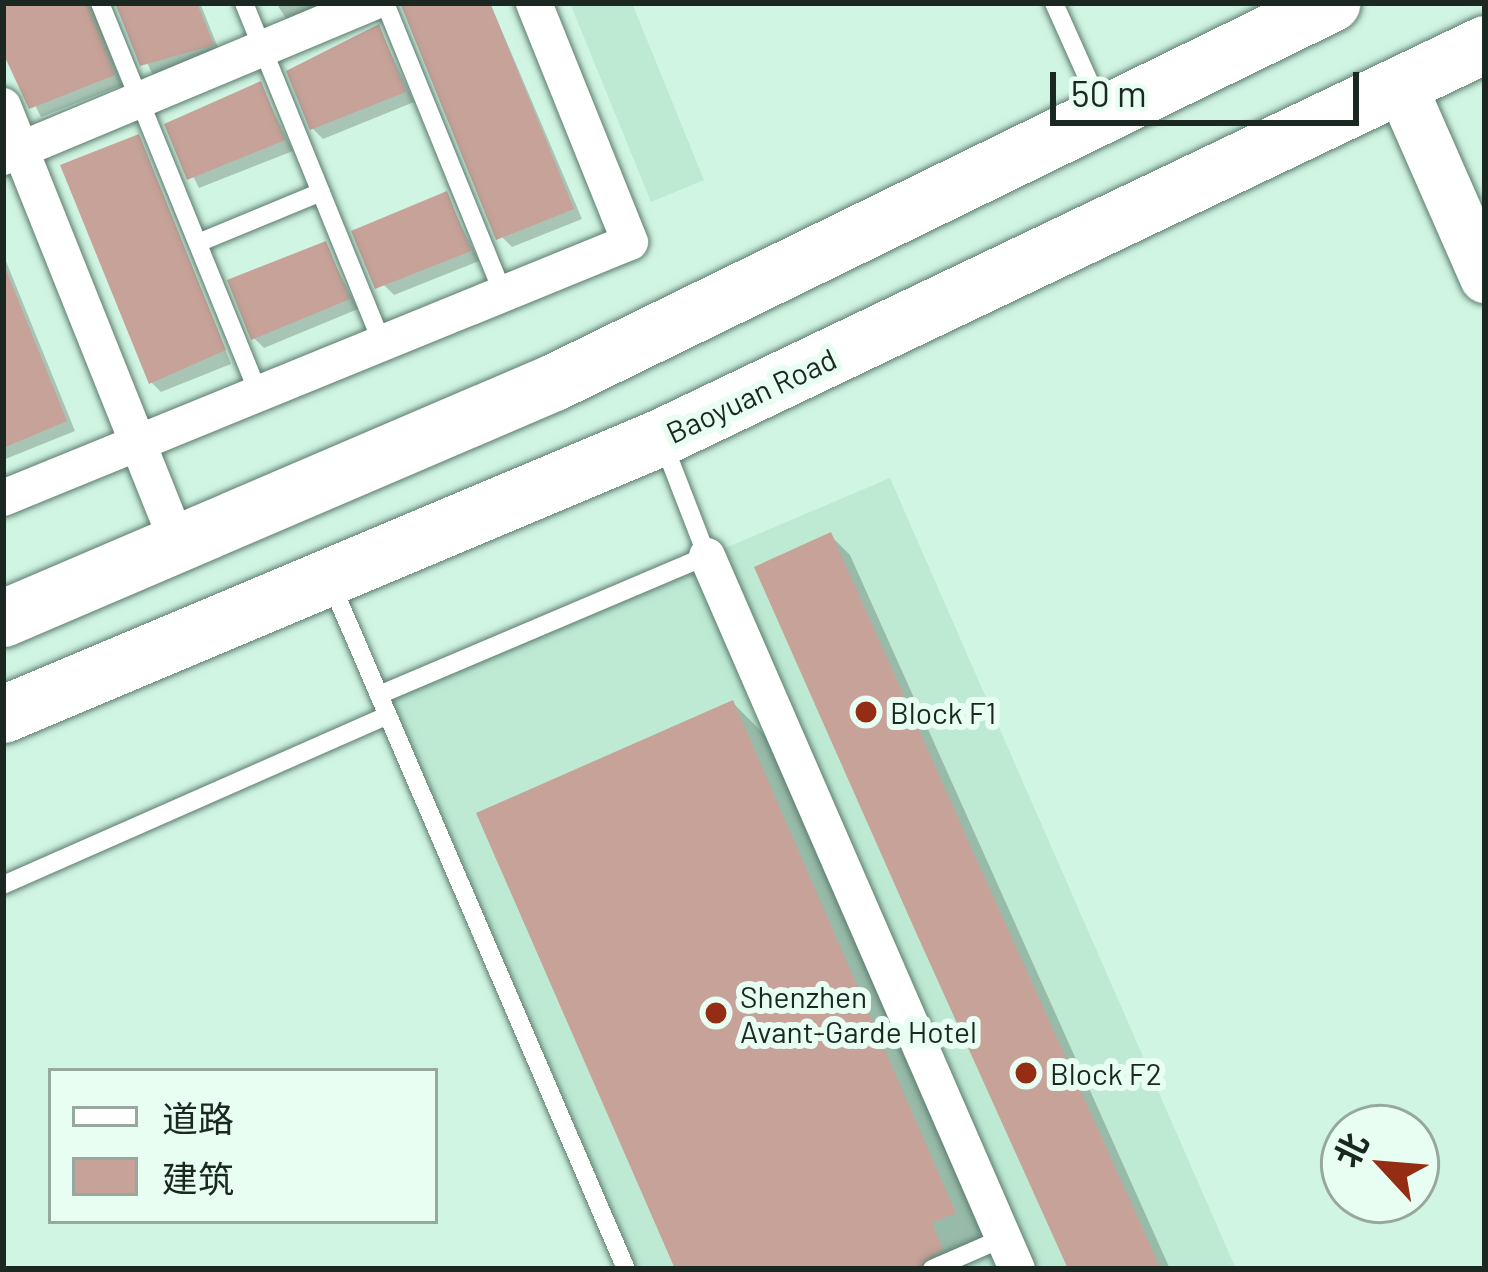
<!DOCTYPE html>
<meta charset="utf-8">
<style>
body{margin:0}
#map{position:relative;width:1488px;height:1272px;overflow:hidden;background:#d1f5e3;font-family:Barlow,"Noto Sans SC",sans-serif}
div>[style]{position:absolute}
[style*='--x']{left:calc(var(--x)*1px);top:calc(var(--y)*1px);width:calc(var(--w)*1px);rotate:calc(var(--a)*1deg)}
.built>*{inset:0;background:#beead4}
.shadow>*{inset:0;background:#0003}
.building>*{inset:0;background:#c6a299}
.roads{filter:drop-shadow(0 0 3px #5b7b6c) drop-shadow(0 0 3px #5b7b6c)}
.lane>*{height:18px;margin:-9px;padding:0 9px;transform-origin:9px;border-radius:9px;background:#fff}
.street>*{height:36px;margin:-18px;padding:0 18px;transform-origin:18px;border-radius:18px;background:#fff}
.secondary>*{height:51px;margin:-25.5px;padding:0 25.5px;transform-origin:25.5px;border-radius:25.5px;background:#fff}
.primary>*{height:57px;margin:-28.5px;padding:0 28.5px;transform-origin:28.5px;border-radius:28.5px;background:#fff}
.dots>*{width:33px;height:33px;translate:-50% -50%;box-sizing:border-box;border:6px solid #e9fef3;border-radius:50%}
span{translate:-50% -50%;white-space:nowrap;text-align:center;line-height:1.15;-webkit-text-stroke:12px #e9fef3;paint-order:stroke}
.street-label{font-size:30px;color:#1b2822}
.poi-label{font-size:30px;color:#1b2822}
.left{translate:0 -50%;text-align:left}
.frame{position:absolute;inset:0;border:6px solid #1b2822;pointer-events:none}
.legend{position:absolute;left:48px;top:1068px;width:390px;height:156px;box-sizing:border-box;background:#e9fef3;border:3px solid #97a89f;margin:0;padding:15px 21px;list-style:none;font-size:36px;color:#1b2822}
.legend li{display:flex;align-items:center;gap:24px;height:60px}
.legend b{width:60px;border:3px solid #97a89f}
.north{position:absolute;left:1320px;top:1104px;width:120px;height:120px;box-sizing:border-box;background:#e9fef3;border:3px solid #97a89f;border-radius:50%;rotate:296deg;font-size:33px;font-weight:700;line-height:48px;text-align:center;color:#1b2822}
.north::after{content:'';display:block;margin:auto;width:42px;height:54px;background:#952c14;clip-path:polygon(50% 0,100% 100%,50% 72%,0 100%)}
.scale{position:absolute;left:1050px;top:72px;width:309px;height:54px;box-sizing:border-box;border:6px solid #1b2822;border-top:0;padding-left:15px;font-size:36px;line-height:42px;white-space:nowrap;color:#1b2822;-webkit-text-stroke:9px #e9fef3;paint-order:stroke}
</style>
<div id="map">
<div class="built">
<div style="clip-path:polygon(570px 3px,632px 3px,704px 180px,651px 202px)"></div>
<div style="clip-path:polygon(890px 478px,1236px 1269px,625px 1269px,379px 695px)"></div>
</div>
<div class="shadow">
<div style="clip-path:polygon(3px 3px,104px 3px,96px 18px,122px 85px,41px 117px,3px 41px)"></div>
<div style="clip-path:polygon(118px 3px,200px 3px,221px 55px,153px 75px)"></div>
<div style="clip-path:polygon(276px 3px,346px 3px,291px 26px)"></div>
<div style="clip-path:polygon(402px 3px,490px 3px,582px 219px,512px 247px,502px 237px)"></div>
<div style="clip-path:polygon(379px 28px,414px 102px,323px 139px,313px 129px)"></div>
<div style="clip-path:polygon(260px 84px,293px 151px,199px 188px,167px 124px)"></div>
<div style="clip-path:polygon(138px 137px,231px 364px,161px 392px,152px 383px)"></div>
<div style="clip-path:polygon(446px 195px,479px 261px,394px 295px,384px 285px)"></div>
<div style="clip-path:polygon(325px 245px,358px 309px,264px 348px,254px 338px)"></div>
<div style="clip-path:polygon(3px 254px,75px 431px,3px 460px)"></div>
<div style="clip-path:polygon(830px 535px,850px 555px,1170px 1269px,1072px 1269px)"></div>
<div style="clip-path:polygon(733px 703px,768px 738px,989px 1248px,965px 1259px,969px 1269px,678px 1269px)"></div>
</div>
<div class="building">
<div style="clip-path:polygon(3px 3px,87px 3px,115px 75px,29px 109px,3px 53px)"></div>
<div style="clip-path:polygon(115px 3px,197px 3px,214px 45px,140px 66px)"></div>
<div style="clip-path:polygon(400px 3px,490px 3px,574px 209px,496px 240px)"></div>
<div style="clip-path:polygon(379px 24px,406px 92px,310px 130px,286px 71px)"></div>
<div style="clip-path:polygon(261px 81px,285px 140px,187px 180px,164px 124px)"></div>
<div style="clip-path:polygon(139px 134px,226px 350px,149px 384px,60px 165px)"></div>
<div style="clip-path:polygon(447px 191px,471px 251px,375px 289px,351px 231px)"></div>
<div style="clip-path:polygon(326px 241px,350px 299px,251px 340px,227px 280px)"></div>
<div style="clip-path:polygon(4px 265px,67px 421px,3px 448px,3px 266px)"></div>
<div style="clip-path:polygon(831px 532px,976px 858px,1161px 1269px,1068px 1269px,914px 928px,754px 567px)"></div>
<div style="clip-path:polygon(733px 700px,956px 1213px,932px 1223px,943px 1249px,919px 1269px,675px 1269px,476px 813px)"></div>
</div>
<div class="roads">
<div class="lane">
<div style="--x:100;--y:3;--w:422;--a:67.9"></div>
<div style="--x:244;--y:3;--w:367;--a:67.9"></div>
<div style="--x:385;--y:3;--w:314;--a:67.9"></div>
<div style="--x:1054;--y:3;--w:115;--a:65.9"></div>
<div style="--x:198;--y:243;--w:133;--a:-22.5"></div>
<div style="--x:330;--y:581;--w:749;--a:66.72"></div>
<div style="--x:379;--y:695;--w:356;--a:-23"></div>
<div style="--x:707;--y:556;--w:124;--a:-111.2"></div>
<div style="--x:3;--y:885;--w:420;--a:-23.8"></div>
<div style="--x:932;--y:1269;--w:77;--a:-23.6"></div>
</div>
<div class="street">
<div style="--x:3;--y:106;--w:471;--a:68.2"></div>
<div style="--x:3;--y:157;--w:400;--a:-22.7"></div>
<div style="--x:3;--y:498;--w:677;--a:-22.21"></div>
<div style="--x:630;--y:242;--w:258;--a:-111.9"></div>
<div style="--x:707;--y:556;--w:777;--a:66.5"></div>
</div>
<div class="secondary">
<div style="--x:1401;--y:86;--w:209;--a:66.3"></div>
</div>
<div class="primary">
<div style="--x:3;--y:618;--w:599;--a:-23.19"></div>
<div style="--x:554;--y:382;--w:865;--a:-26"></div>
<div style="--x:3;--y:714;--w:714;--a:-22.83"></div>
<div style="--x:661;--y:437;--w:913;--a:-25.5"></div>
</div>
</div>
<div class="dots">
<div style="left:866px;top:712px;background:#952c14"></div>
<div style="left:716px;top:1013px;background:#952c14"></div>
<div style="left:1026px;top:1073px;background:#952c14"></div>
</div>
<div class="street-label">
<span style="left:751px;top:395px;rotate:-25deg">Baoyuan Road</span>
</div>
<div class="poi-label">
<span class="left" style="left:890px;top:712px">Block F1</span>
<span class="left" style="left:740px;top:1013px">Shenzhen<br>Avant-Garde Hotel</span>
<span class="left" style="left:1050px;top:1073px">Block F2</span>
</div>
<div class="frame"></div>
<ul class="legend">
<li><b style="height:15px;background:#fff"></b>道路</li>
<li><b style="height:33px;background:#c6a299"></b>建筑</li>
</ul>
<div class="north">北</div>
<div class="scale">50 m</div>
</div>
